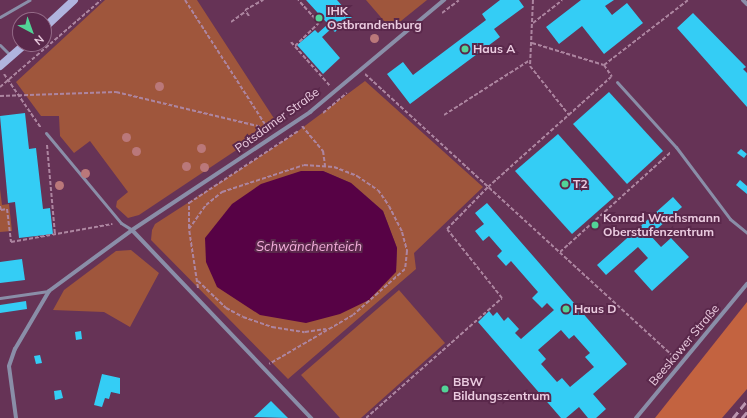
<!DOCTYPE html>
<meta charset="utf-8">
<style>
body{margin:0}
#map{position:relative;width:747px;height:418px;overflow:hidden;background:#663356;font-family:Mulish,sans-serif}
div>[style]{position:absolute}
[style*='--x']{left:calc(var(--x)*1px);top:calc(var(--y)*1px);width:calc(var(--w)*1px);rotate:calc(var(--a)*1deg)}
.green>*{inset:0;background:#9f563c}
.forest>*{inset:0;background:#c36340}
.water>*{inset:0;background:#570245}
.building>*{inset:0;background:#34cdf5}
.path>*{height:2px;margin-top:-1px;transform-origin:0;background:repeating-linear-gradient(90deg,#ad85a0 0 4px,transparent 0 6px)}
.lane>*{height:3px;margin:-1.5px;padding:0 1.5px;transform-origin:1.5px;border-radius:1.5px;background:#8a8ea8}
.street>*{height:4px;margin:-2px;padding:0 2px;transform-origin:2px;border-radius:2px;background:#8a8ea8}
.secondary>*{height:8px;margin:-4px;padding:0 4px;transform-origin:4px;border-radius:4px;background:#b0b4de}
.rail>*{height:3px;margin-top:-1.5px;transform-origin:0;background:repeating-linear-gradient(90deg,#bb94ae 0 8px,transparent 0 12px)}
.trees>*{width:9px;height:9px;margin:-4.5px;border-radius:50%;background:#ba787a}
.dots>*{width:11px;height:11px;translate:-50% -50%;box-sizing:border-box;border:2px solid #5a284b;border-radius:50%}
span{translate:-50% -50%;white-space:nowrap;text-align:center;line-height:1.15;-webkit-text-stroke:4px #5a284b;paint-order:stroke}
.poi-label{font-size:12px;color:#ebcce0;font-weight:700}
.left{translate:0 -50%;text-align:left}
.street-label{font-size:12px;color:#ebcce0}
.water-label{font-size:13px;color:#f5b0dd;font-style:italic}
.north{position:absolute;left:12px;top:12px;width:40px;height:40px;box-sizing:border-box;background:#5a284b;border:1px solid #946a87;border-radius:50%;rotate:139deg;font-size:11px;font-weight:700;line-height:16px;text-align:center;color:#ebcce0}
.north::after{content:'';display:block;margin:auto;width:14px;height:18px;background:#52d397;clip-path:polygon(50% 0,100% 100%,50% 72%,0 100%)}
</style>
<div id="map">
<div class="green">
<div style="clip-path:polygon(105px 0,197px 0,277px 123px,139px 215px,128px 218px,116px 207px,117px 201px,128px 192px,90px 141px,74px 153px,60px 136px,59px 116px,41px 116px,16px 82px)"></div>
<div style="clip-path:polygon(366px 0,427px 0,391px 29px)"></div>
<div style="clip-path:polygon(evenodd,365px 81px,483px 187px,414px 253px,416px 269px,288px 379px,151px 240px,152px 230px,155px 224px,290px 137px,365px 81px,301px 171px,323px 171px,351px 183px,383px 211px,397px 248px,396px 272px,301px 171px)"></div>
<div style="clip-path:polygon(0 189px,2px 205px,9px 204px,12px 231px,0 232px)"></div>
<div style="clip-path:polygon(131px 250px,159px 273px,130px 327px,104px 312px,53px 310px,64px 290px,116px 251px)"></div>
<div style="clip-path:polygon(399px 290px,445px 343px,361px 418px,340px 418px,301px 375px)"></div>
</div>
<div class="forest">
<div style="clip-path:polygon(747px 302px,747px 389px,722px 418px,655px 418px)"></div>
</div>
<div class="water">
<div style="clip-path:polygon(301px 171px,323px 171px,351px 183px,383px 211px,397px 248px,396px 272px,369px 300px,340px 314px,306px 323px,260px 315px,217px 287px,206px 262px,205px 238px,232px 204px,261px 184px)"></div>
</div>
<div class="building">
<div style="clip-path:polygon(306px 0,337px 0,352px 17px,335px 32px,331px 29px,322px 37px,340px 58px,323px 74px,297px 45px,315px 30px,318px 33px,328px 24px)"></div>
<div style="clip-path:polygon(500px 0,519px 0,524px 7px,494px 29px,500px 37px,410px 104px,387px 74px,403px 62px,413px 75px,486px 20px,482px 14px)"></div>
<div style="clip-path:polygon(581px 0,614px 0,605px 6px,612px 15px,627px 3px,643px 23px,604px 54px,582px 26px,559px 44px,546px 27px)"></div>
<div style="clip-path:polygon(693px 13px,746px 67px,743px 69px,747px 73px,747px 107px,677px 28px)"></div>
<div style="clip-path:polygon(609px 92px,663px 151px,627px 184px,573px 124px)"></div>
<div style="clip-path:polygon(25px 113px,29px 149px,36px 148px,43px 209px,50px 208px,53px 234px,19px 238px,15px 202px,8px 203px,0 116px)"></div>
<div style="clip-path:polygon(558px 134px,614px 197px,572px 234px,515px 171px)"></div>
<div style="clip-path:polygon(741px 149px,747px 154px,744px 158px,737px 153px)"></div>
<div style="clip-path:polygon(740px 180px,747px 186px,747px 194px,736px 185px)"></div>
<div style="clip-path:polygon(673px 197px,682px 207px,650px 235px,661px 247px,671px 238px,689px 257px,652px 291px,634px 271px,648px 258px,638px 247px,606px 275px,597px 265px)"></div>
<div style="clip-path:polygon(evenodd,487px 203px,627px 364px,593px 394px,606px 409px,596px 418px,588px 418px,579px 407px,566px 418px,561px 418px,478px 322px,489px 311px,493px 316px,497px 312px,504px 321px,508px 317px,519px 329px,515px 333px,521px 339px,554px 310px,547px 303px,542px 308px,532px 298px,538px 292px,511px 261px,506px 266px,497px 256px,502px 251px,489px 236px,483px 241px,475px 231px,484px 224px,475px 213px,487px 203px,561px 330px,569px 339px,574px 335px,590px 353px,585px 357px,594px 367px,570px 387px,562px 378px,557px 382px,541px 364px,546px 359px,538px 350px,561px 330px)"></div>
<div style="clip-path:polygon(22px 259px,25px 280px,0 283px,0 262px)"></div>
<div style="clip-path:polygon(26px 301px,27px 309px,0 313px,0 305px)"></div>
<div style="clip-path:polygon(81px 331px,82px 339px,76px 340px,75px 332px)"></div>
<div style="clip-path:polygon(40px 355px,42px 363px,36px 364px,34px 356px)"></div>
<div style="clip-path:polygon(102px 374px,120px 378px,120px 394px,111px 392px,109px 399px,105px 398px,102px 407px,94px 405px)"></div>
<div style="clip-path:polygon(61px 390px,63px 398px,55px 400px,54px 391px)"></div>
<div style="clip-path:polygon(271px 401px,288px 418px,254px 417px)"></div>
</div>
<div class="path">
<div style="--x:185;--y:0;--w:151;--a:57.2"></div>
<div style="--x:533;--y:0;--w:66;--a:92.6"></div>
<div style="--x:530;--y:66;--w:63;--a:51.5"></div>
<div style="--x:442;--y:13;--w:21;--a:-37"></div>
<div style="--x:249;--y:16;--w:7;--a:-124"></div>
<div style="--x:245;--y:10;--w:21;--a:-29"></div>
<div style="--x:231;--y:22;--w:19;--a:-36"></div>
<div style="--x:533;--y:23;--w:37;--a:-38"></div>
<div style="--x:291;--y:42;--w:59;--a:48.4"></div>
<div style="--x:532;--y:43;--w:75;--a:17"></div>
<div style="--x:604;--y:65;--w:14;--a:56"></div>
<div style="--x:295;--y:46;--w:33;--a:-44"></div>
<div style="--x:319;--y:23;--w:31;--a:-132"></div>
<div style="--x:604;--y:65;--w:106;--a:-37.7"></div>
<div style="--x:4;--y:74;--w:65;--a:55.6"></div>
<div style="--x:365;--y:74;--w:422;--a:42.5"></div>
<div style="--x:0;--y:87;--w:133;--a:-40.7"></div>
<div style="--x:0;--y:96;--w:116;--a:-2"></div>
<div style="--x:116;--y:92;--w:158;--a:13.5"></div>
<div style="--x:323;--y:113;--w:31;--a:-40"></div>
<div style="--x:444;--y:115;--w:102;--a:-32.6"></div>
<div style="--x:302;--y:126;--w:33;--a:50"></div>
<div style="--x:323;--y:151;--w:15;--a:82"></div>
<div style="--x:47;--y:145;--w:90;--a:84.9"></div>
<div style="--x:189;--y:203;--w:131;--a:-33.4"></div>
<div style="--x:0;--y:206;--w:4;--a:76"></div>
<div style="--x:1;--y:210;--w:6;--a:-9"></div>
<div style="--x:7;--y:209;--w:33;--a:83"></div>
<div style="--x:11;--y:242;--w:103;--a:-10.1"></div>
<div style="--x:189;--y:228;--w:26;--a:-90"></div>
<div style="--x:560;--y:252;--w:149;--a:-42"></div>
<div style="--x:198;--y:281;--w:39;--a:44"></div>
<div style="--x:226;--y:308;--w:19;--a:28"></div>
<div style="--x:243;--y:317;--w:31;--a:19"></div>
<div style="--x:272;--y:327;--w:33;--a:9"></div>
<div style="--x:305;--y:332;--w:21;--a:-8"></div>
<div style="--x:198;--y:288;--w:60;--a:-98.7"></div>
<div style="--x:189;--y:229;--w:29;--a:-55"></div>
<div style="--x:206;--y:205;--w:21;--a:-39"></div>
<div style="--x:222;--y:192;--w:86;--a:-18.2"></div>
<div style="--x:304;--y:165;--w:30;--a:4"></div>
<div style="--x:334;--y:167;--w:25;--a:21"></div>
<div style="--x:357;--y:176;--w:25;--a:34"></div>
<div style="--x:378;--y:190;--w:19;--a:55"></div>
<div style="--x:389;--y:206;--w:29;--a:63"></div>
<div style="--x:402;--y:232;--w:20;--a:75"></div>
<div style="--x:407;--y:251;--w:18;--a:96"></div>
<div style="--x:405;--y:269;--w:69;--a:138.5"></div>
<div style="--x:353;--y:315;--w:97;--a:149.7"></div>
<div style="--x:366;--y:418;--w:181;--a:-41.4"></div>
<div style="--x:502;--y:298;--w:88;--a:-128.6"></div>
<div style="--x:447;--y:229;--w:59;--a:-45.7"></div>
<div style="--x:488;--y:187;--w:165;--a:-41.8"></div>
</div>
<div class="lane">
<div style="--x:0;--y:17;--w:34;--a:-30"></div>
<div style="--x:0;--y:45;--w:16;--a:45"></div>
<div style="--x:617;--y:82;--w:88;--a:47.8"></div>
<div style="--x:676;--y:147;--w:90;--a:53.1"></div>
<div style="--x:730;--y:219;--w:22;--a:39"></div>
<div style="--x:46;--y:133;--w:117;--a:50.2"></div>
<div style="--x:121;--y:223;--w:13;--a:32"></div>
<div style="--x:0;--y:298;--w:49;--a:-8.1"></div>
</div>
<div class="street">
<div style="--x:743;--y:0;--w:6;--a:45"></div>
<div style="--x:132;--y:230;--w:260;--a:46.4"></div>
<div style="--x:16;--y:418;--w:52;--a:-97.7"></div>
<div style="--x:9;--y:366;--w:18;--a:-71"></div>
<div style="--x:15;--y:349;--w:67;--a:-59.6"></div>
<div style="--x:49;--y:291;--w:103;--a:-36.3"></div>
<div style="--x:132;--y:230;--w:214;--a:-33.5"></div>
<div style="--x:310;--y:112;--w:175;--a:-39.9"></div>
<div style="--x:636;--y:418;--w:174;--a:-50.4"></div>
</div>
<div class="secondary">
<div style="--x:44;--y:28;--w:41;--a:-43"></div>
<div style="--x:0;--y:66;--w:33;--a:-41"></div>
</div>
<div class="rail">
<div style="--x:733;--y:418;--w:22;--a:-51"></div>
<div style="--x:742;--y:418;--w:8;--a:-50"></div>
</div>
<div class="trees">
<div style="left:374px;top:38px"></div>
<div style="left:159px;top:86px"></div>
<div style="left:126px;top:137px"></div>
<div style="left:201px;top:148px"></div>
<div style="left:136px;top:151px"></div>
<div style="left:186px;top:166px"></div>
<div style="left:204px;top:167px"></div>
<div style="left:85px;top:173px"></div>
<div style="left:59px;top:185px"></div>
</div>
<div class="dots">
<div style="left:319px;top:18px;background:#52d397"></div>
<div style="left:465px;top:49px;background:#52d397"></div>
<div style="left:565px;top:184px;background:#52d397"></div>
<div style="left:595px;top:225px;background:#52d397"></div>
<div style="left:566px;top:309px;background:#52d397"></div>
<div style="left:445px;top:389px;background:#52d397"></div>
</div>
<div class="poi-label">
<span class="left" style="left:327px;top:18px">IHK<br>Ostbrandenburg</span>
<span class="left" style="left:473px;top:49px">Haus A</span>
<span class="left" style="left:573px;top:184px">T2</span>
<span class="left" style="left:603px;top:225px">Konrad Wachsmann<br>Oberstufenzentrum</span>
<span class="left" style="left:574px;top:309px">Haus D</span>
<span class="left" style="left:453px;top:389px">BBW<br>Bildungszentrum</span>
</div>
<div class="street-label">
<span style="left:277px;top:120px;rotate:-36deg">Potsdamer Straße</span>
<span style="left:684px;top:345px;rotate:-50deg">Beeskower Straße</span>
</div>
<div class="water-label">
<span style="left:309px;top:246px">Schwänchenteich</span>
</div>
<div class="north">N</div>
</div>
